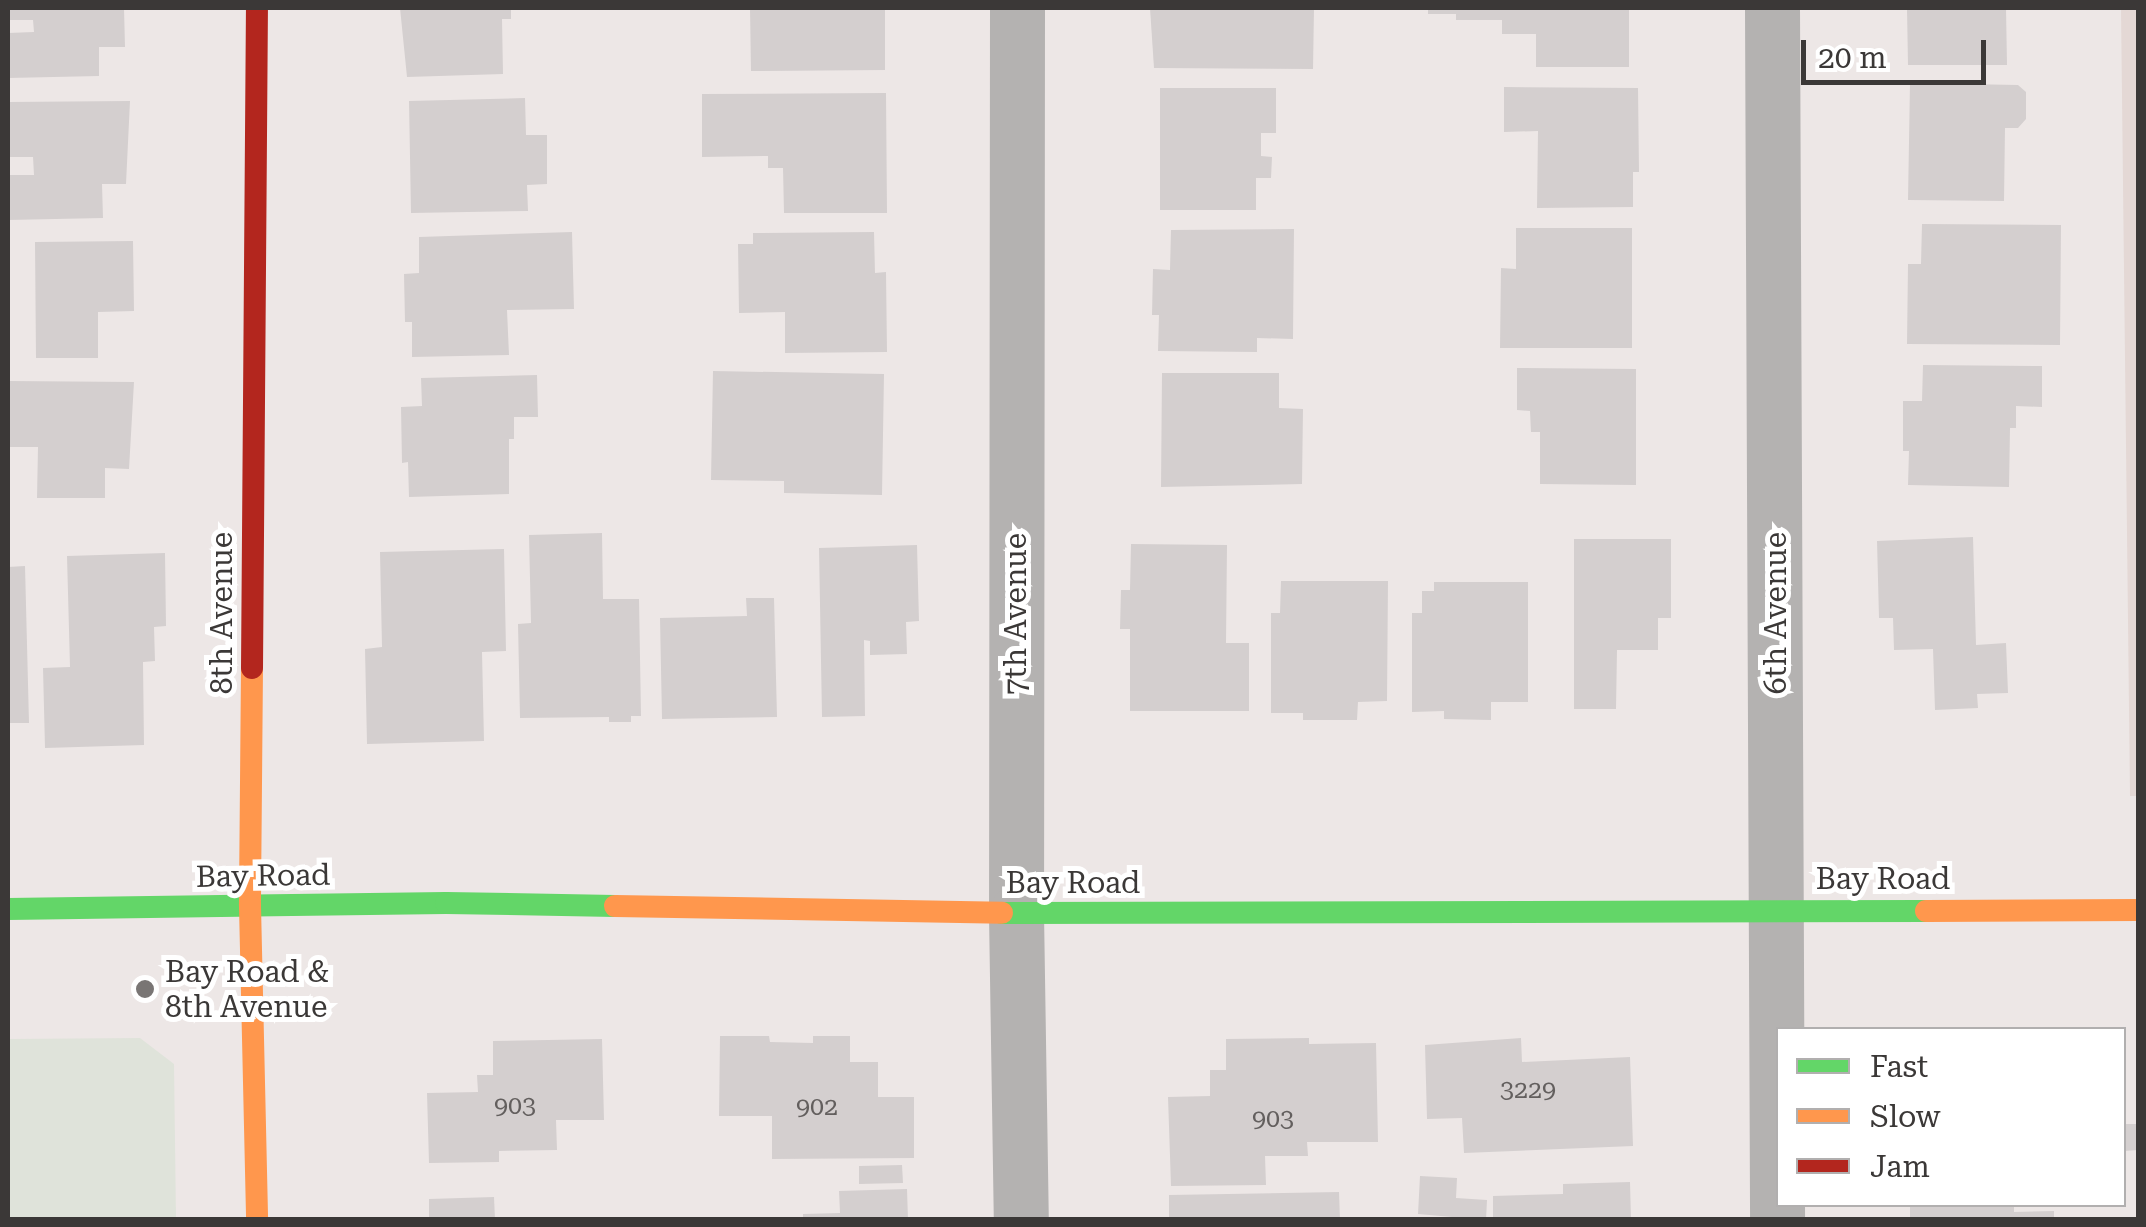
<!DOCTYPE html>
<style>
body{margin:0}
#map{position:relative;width:2146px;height:1227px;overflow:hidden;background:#ede7e6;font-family:"Roboto Serif",serif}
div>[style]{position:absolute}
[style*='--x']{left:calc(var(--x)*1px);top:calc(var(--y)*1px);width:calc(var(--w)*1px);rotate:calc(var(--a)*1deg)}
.built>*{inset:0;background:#e4d8d5}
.green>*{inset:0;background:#dfe3da}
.building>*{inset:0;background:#d4cfcf}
.street>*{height:55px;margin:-27.5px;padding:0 27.5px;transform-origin:27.5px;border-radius:27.5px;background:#b4b2b1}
.fast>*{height:22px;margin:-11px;padding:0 11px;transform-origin:11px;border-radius:11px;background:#63d668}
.slow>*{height:22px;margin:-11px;padding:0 11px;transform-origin:11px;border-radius:11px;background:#ff974d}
.jam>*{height:22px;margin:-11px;padding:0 11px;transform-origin:11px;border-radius:11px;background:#b3261e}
.dots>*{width:28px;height:28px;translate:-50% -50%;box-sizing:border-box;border:5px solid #fff;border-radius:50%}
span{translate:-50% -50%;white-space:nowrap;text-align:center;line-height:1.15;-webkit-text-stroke:10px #fff;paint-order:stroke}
.number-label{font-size:25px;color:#635f5e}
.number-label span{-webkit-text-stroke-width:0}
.street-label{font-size:30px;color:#3b3837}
.poi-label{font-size:30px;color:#3b3837}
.left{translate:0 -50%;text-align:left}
.frame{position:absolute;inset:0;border:10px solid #3b3837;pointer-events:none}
.legend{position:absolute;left:1776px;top:1027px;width:350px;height:180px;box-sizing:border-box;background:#fff;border:2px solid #b1afaf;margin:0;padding:12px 18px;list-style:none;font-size:30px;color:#3b3837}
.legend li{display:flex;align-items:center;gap:20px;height:50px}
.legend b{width:50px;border:2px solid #b1afaf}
.scale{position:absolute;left:1801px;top:40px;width:185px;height:45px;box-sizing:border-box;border:5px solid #3b3837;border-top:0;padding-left:12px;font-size:30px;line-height:35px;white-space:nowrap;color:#3b3837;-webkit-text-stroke:8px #fff;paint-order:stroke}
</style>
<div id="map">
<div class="built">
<div style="clip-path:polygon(2121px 8px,2138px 8px,2138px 796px,2130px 796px)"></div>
</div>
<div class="green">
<div style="clip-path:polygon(140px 1038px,174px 1064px,176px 1219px,8px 1219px,8px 1039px)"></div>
</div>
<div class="building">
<div style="clip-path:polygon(8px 8px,124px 8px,125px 47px,99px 47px,99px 76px,8px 78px,8px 33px,34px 32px,33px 20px,8px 20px)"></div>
<div style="clip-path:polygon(400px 8px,511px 8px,511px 19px,502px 19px,503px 74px,407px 77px)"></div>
<div style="clip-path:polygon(750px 8px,885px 8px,885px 70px,751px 71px)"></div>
<div style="clip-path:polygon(1150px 8px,1314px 8px,1313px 69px,1154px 68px)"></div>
<div style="clip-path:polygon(1428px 8px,1629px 8px,1629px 67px,1536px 67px,1536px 34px,1502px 34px,1502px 20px,1456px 20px,1456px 14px,1428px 14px)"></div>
<div style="clip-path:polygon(1907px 8px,2006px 8px,2007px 65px,1908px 65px)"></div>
<div style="clip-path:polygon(1910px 83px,2018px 85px,2026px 92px,2026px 119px,2018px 128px,2005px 128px,2004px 201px,1908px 200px)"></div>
<div style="clip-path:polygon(1504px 87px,1638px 88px,1639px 172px,1633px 172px,1633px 207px,1537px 208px,1538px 131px,1504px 132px)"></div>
<div style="clip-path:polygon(1160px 88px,1276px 88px,1276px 133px,1261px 133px,1261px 156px,1272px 157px,1271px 178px,1256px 178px,1256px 210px,1160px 210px)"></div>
<div style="clip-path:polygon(886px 93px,887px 213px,784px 213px,783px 168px,768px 168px,768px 156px,702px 157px,702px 94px)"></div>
<div style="clip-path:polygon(525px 98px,526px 135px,547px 135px,547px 184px,527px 185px,528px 211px,411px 213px,409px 101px)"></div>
<div style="clip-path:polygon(130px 101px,126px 184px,102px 184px,103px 218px,8px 220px,8px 175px,34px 175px,33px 157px,8px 157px,8px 102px)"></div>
<div style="clip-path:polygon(1922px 224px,2061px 225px,2060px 345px,1907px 344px,1908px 264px,1921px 264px)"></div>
<div style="clip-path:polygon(1516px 228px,1632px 228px,1632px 348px,1500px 348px,1501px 268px,1516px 269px)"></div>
<div style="clip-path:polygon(1294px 229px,1293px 339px,1257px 338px,1257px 352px,1158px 351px,1159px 315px,1152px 315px,1153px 269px,1170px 270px,1171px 230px)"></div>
<div style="clip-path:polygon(572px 232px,574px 309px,507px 310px,509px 355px,412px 357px,412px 322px,405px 322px,404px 274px,419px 273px,419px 237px)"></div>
<div style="clip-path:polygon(874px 232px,875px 273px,886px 272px,887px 352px,785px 353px,785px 312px,739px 313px,738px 244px,753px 244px,753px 233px)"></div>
<div style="clip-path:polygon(133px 241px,134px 311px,98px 312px,98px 358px,36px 358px,35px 242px)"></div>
<div style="clip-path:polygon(1923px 365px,2042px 366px,2042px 407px,2016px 406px,2016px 428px,2010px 428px,2009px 487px,1908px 485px,1909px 451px,1903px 451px,1903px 401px,1922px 401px)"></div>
<div style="clip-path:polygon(1517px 368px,1636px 369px,1636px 485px,1540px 484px,1540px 432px,1531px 432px,1530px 411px,1517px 410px)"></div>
<div style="clip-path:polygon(713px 371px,884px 374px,882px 495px,784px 493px,784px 481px,711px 480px)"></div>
<div style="clip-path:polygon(1162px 373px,1279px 373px,1279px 408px,1303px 409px,1302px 484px,1161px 487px)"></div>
<div style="clip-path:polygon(537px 375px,538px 417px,514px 417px,514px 439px,509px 439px,509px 494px,409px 497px,408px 462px,402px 463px,401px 407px,422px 406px,421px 378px)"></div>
<div style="clip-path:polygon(8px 381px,134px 382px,129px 469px,105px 468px,105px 498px,37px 498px,38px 447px,8px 447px)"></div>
<div style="clip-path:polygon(602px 533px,603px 599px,639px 599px,641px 716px,631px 716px,631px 722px,609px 722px,609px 717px,520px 718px,518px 624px,531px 623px,529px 535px)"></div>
<div style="clip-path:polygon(1973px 537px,1976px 645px,2006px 643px,2008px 693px,1977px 694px,1978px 708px,1935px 710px,1933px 649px,1894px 650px,1893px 618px,1879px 618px,1877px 541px)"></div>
<div style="clip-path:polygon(1574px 539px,1671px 539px,1671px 618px,1658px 618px,1658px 650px,1617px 650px,1616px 709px,1574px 709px)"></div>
<div style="clip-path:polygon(1131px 544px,1227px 545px,1226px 643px,1249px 643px,1249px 711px,1130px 711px,1130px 629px,1120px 629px,1121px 590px,1130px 590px)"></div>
<div style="clip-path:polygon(917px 545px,919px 621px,906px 622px,907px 654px,870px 655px,870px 641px,864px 640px,865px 716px,822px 717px,819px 548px)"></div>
<div style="clip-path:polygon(504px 549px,506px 651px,482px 652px,484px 741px,367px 744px,365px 649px,382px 647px,380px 552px)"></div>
<div style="clip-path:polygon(165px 553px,166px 626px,154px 627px,155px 661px,143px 662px,144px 745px,45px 748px,43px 668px,70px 667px,67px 556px)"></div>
<div style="clip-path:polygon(25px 566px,29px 723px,8px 723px,8px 567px)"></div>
<div style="clip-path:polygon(1281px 581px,1388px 581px,1387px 701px,1358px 702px,1357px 720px,1303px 720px,1303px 713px,1271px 713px,1271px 613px,1280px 613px)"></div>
<div style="clip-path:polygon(1434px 582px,1528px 582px,1528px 702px,1491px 702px,1491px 720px,1444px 719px,1444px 711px,1412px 712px,1412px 613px,1422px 613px,1422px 591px,1434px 591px)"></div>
<div style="clip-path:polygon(746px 598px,774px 598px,777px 717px,662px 719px,660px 618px,747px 616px)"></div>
<div style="clip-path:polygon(720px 1036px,769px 1036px,770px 1042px,813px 1043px,813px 1036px,850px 1036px,850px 1062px,878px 1062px,878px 1097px,914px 1097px,914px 1158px,772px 1159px,772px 1116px,719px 1116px)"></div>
<div style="clip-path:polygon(1309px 1038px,1309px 1044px,1376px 1043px,1378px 1142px,1307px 1142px,1308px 1156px,1265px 1156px,1266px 1185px,1171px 1186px,1168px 1097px,1210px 1096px,1210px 1070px,1226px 1070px,1226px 1039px)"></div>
<div style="clip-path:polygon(1521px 1038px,1522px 1062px,1630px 1057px,1633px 1146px,1464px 1153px,1462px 1118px,1427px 1119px,1425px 1045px)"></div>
<div style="clip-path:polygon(602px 1039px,604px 1120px,556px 1120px,557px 1150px,499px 1151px,499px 1162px,429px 1163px,427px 1093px,478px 1092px,477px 1075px,493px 1075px,493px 1041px)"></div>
<div style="clip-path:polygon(2124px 1124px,2138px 1124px,2138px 1150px,2124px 1151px)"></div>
<div style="clip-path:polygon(902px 1165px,903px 1183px,859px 1184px,859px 1166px)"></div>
<div style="clip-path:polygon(1420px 1176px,1457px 1178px,1456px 1198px,1487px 1200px,1486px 1220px,1418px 1214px)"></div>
<div style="clip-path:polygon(1630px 1182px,1631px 1220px,1493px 1220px,1493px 1196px,1563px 1194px,1563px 1184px)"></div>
<div style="clip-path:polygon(907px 1189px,908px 1220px,803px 1220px,803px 1214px,840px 1213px,839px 1191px)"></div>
<div style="clip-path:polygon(1339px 1192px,1340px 1220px,1169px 1220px,1169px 1195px)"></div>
<div style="clip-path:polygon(494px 1197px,495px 1220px,429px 1220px,429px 1199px)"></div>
<div style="clip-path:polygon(1910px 1204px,2014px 1204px,2014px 1212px,2054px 1211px,2054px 1220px,1910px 1220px)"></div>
</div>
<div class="street">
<div style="--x:1017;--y:8;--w:905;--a:90.06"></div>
<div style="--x:1016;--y:913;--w:307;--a:89.1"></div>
<div style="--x:1772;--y:8;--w:1212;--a:89.76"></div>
</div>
<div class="fast">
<div style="--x:8;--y:909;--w:438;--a:-0.8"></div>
<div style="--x:446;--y:903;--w:169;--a:1"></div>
<div style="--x:1002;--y:913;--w:924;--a:-0.12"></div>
</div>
<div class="slow">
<div style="--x:252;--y:668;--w:238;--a:90.5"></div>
<div style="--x:250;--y:906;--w:314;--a:88.7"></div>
<div style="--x:615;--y:906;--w:387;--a:1"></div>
<div style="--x:1926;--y:911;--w:212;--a:-0.3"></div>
</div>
<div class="jam">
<div style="--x:252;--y:668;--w:660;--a:-89.57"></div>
</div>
<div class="dots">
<div style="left:145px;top:989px;background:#797574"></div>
</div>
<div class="number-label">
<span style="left:1528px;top:1090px">3229</span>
<span style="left:515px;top:1106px">903</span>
<span style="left:817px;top:1107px">902</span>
<span style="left:1273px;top:1119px">903</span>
</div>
<div class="street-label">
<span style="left:222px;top:613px;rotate:-90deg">8th Avenue</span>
<span style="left:1776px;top:613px;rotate:-90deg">6th Avenue</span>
<span style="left:1016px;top:614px;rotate:-90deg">7th Avenue</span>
<span style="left:263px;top:876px;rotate:-1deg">Bay Road</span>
<span style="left:1883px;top:879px">Bay Road</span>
<span style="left:1073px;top:883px">Bay Road</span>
</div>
<div class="poi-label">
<span class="left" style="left:165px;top:989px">Bay Road &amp;<br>8th Avenue</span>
</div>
<div class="frame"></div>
<ul class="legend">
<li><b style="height:12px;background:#63d668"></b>Fast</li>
<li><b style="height:12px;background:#ff974d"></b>Slow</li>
<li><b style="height:12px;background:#b3261e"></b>Jam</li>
</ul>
<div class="scale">20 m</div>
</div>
